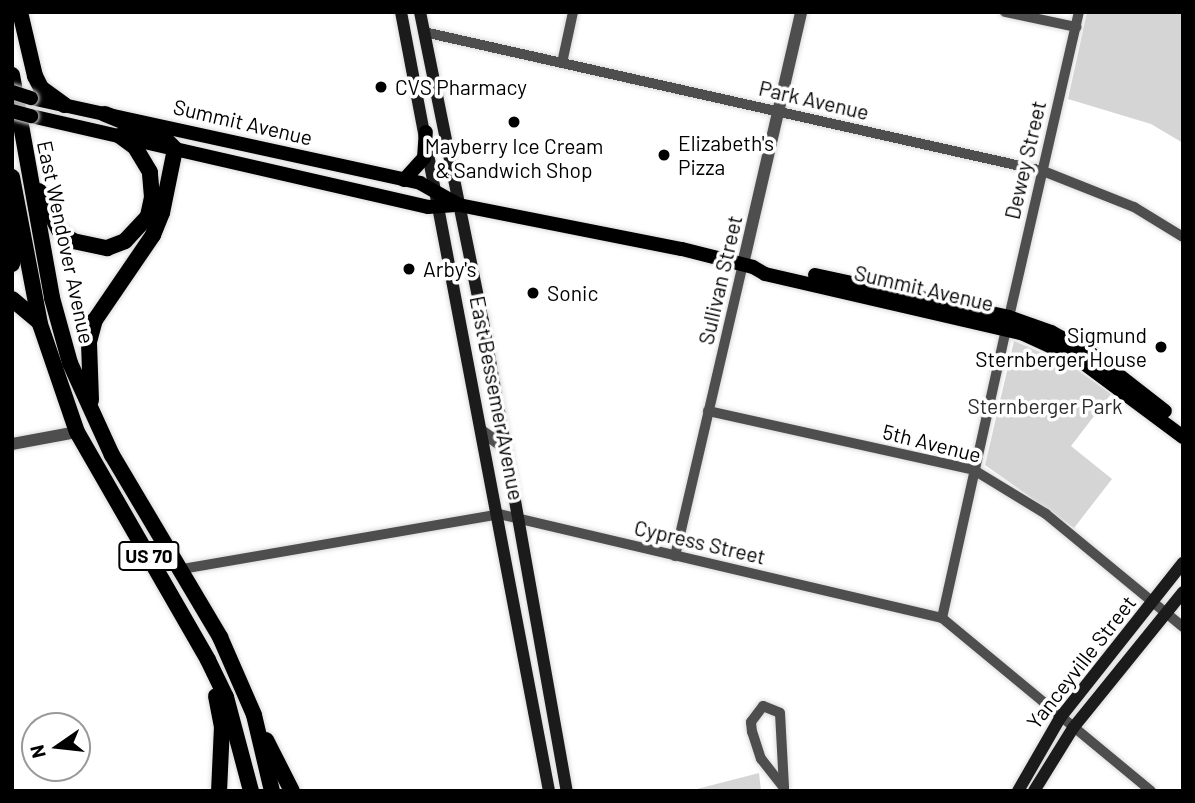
<!DOCTYPE html>
<style>
body{margin:0}
#map{position:relative;width:1195px;height:803px;overflow:hidden;background:#fff;font-family:Barlow,sans-serif}
div>[style]{position:absolute}
[style*='--x']{left:calc(var(--x)*1px);top:calc(var(--y)*1px);width:calc(var(--w)*1px);rotate:calc(var(--a)*1deg)}
.green>*{inset:0;background:#d5d5d5}
.roads{filter:drop-shadow(0 0 2px #dbdbdb) drop-shadow(0 0 2px #dbdbdb)}
.minor>*{height:10px;margin:-5px;padding:0 5px;transform-origin:5px;border-radius:5px;background:#4e4e4e}
.tertiary>*{height:12px;margin:-6px;padding:0 6px;transform-origin:6px;border-radius:6px;background:#4e4e4e}
.secondary>*{height:12px;margin:-6px;padding:0 6px;transform-origin:6px;border-radius:6px;background:#1b1b1b}
.primary>*{height:14px;margin:-7px;padding:0 7px;transform-origin:7px;border-radius:7px;background:#000}
.trunk>*{height:16px;margin:-8px;padding:0 8px;transform-origin:8px;border-radius:8px;background:#000}
.bridges{filter:drop-shadow(0 0 2px #dbdbdb) drop-shadow(0 0 2px #dbdbdb)}
.primary-bridge>*{height:14px;margin:-7px;padding:0 7px;transform-origin:7px;border-radius:7px;background:#000}
.dots>*{width:19px;height:19px;translate:-50% -50%;box-sizing:border-box;border:4px solid #fff;border-radius:50%}
span{translate:-50% -50%;white-space:nowrap;text-align:center;line-height:1.15;-webkit-text-stroke:7px #fff;paint-order:stroke}
.shield-label span{padding:2px 5px;background:#fff;border:2px solid;border-radius:5px;-webkit-text-stroke-width:0}
.shield-label{font-size:19px;color:#000;font-weight:700}
.poi-label{font-size:21px;color:#000}
.left{translate:0 -50%;text-align:left}
.right{translate:-100% -50%;text-align:right}
.street-label{font-size:21px;color:#000}
.park-label{font-size:21px;color:#2c2c2c}
.frame{position:absolute;inset:0;border:14px solid #000;pointer-events:none}
.north{position:absolute;left:21px;top:712px;width:70px;height:70px;box-sizing:border-box;background:#fff;border:2px solid #999;border-radius:50%;rotate:256deg;font-size:19px;font-weight:700;line-height:28px;text-align:center;color:#000}
.north::after{content:'';display:block;margin:auto;width:24px;height:32px;background:#000;clip-path:polygon(50% 0,100% 100%,50% 72%,0 100%)}
</style>
<div id="map">
<div class="green">
<div style="clip-path:polygon(1087px 12px,1183px 12px,1183px 143px,1151px 124px,1068px 99px)"></div>
<div style="clip-path:polygon(1014px 341px,1072px 366px,1111px 394px,1071px 446px,1112px 479px,1074px 528px,985px 465px)"></div>
<div style="clip-path:polygon(759px 773px,761px 791px,693px 791px,693px 790px)"></div>
</div>
<div class="roads">
<div class="minor">
<div style="--x:1005;--y:12;--w:73;--a:11.9"></div>
<div style="--x:424;--y:32;--w:634;--a:12.66"></div>
<div style="--x:1043;--y:171;--w:98;--a:21.6"></div>
<div style="--x:1134;--y:207;--w:57;--a:31.5"></div>
<div style="--x:562;--y:63;--w:52;--a:-77.8"></div>
<div style="--x:1009;--y:317;--w:313;--a:-77.1"></div>
<div style="--x:708;--y:411;--w:272;--a:12.5"></div>
<div style="--x:974;--y:470;--w:84;--a:31.4"></div>
<div style="--x:1046;--y:514;--w:178;--a:39.5"></div>
<div style="--x:675;--y:556;--w:300;--a:-76.9"></div>
<div style="--x:182;--y:569;--w:322;--a:-9.8"></div>
<div style="--x:499;--y:514;--w:455;--a:13.2"></div>
<div style="--x:942;--y:618;--w:271;--a:39.6"></div>
<div style="--x:942;--y:618;--w:296;--a:-77.5"></div>
<div style="--x:763;--y:706;--w:18;--a:22"></div>
<div style="--x:780;--y:713;--w:75;--a:86.9"></div>
<div style="--x:784;--y:788;--w:37;--a:-128"></div>
<div style="--x:761;--y:759;--w:28;--a:-108"></div>
<div style="--x:752;--y:732;--w:10;--a:-96"></div>
<div style="--x:751;--y:722;--w:20;--a:-53"></div>
</div>
<div class="tertiary">
<div style="--x:743;--y:264;--w:259;--a:-77"></div>
<div style="--x:483;--y:432;--w:29;--a:36"></div>
<div style="--x:12;--y:444;--w:66;--a:-10.5"></div>
</div>
<div class="secondary">
<div style="--x:401;--y:12;--w:793;--a:79.24"></div>
<div style="--x:420;--y:12;--w:315;--a:78.5"></div>
<div style="--x:483;--y:321;--w:477;--a:79.9"></div>
<div style="--x:1018;--y:791;--w:84;--a:-60.1"></div>
<div style="--x:1060;--y:718;--w:198;--a:-51.6"></div>
<div style="--x:1034;--y:791;--w:74;--a:-58.2"></div>
<div style="--x:1073;--y:728;--w:175;--a:-51"></div>
</div>
<div class="primary">
<div style="--x:31;--y:98;--w:398;--a:12.3"></div>
<div style="--x:420;--y:183;--w:45;--a:29.4"></div>
<div style="--x:31;--y:116;--w:407;--a:12.9"></div>
<div style="--x:428;--y:207;--w:31;--a:-4"></div>
<div style="--x:459;--y:205;--w:227;--a:11.2"></div>
<div style="--x:682;--y:249;--w:73;--a:14.2"></div>
<div style="--x:753;--y:267;--w:14;--a:30"></div>
<div style="--x:765;--y:274;--w:263;--a:13"></div>
<div style="--x:1021;--y:333;--w:63;--a:24.5"></div>
<div style="--x:1078;--y:359;--w:131;--a:36.6"></div>
<div style="--x:404;--y:180;--w:30;--a:-48"></div>
<div style="--x:424;--y:158;--w:26;--a:-86"></div>
<div style="--x:815;--y:275;--w:198;--a:12.2"></div>
<div style="--x:1009;--y:317;--w:45;--a:19.7"></div>
<div style="--x:1051;--y:332;--w:48;--a:28.7"></div>
<div style="--x:1093;--y:355;--w:91;--a:37.9"></div>
</div>
<div class="trunk">
<div style="--x:20;--y:12;--w:66;--a:76.8"></div>
<div style="--x:35;--y:76;--w:13;--a:63"></div>
<div style="--x:41;--y:88;--w:29;--a:36"></div>
<div style="--x:12;--y:75;--w:227;--a:79.8"></div>
<div style="--x:52;--y:298;--w:67;--a:74.5"></div>
<div style="--x:70;--y:363;--w:101;--a:65.5"></div>
<div style="--x:112;--y:455;--w:212;--a:59.3"></div>
<div style="--x:220;--y:637;--w:85;--a:66.4"></div>
<div style="--x:254;--y:715;--w:78;--a:76.7"></div>
<div style="--x:12;--y:177;--w:150;--a:79.2"></div>
<div style="--x:40;--y:324;--w:114;--a:71.1"></div>
<div style="--x:77;--y:432;--w:263;--a:60.1"></div>
<div style="--x:208;--y:660;--w:41;--a:64.1"></div>
<div style="--x:226;--y:697;--w:97;--a:75.1"></div>
<div style="--x:39;--y:191;--w:44;--a:62.9"></div>
<div style="--x:59;--y:230;--w:18;--a:38"></div>
<div style="--x:73;--y:241;--w:35;--a:12"></div>
<div style="--x:107;--y:248;--w:19;--a:-21"></div>
<div style="--x:125;--y:241;--w:34;--a:-47"></div>
<div style="--x:148;--y:216;--w:19;--a:-78"></div>
<div style="--x:152;--y:197;--w:25;--a:-95"></div>
<div style="--x:150;--y:172;--w:29;--a:-121"></div>
<div style="--x:135;--y:147;--w:19;--a:-144"></div>
<div style="--x:12;--y:264;--w:27;--a:-77"></div>
<div style="--x:12;--y:299;--w:35;--a:40"></div>
<div style="--x:91;--y:400;--w:58;--a:-92"></div>
<div style="--x:89;--y:342;--w:23;--a:-75"></div>
<div style="--x:95;--y:320;--w:103;--a:-55.7"></div>
<div style="--x:153;--y:235;--w:24;--a:-68"></div>
<div style="--x:162;--y:213;--w:65;--a:-78.5"></div>
<div style="--x:175;--y:149;--w:16;--a:-135"></div>
<div style="--x:164;--y:138;--w:64;--a:-157.9"></div>
<div style="--x:216;--y:696;--w:31;--a:79"></div>
<div style="--x:222;--y:726;--w:65;--a:92.6"></div>
<div style="--x:266;--y:740;--w:57;--a:63"></div>
</div>
</div>
<div class="bridges">
<div class="primary-bridge">
<div style="--x:12;--y:92;--w:20;--a:18"></div>
<div style="--x:12;--y:111;--w:20;--a:15"></div>
</div>
</div>
<div class="dots">
<div style="left:381px;top:87px;background:#000"></div>
<div style="left:514px;top:122px;background:#000"></div>
<div style="left:664px;top:155px;background:#000"></div>
<div style="left:409px;top:269px;background:#000"></div>
<div style="left:533px;top:293px;background:#000"></div>
<div style="left:1161px;top:347px;background:#000"></div>
</div>
<div class="shield-label">
<span style="left:149px;top:556px">US 70</span>
</div>
<div class="poi-label">
<span class="left" style="left:395px;top:87px">CVS Pharmacy</span>
<span class="left" style="left:678px;top:155px">Elizabeth's<br>Pizza</span>
<span style="left:514px;top:158px">Mayberry Ice Cream<br>&amp; Sandwich Shop</span>
<span class="left" style="left:423px;top:269px">Arby's</span>
<span class="left" style="left:547px;top:293px">Sonic</span>
<span class="right" style="left:1147px;top:347px">Sigmund<br>Sternberger House</span>
</div>
<div class="street-label">
<span style="left:814px;top:100px;rotate:13deg">Park Avenue</span>
<span style="left:243px;top:122px;rotate:13deg">Summit Avenue</span>
<span style="left:1025px;top:160px;rotate:-77deg">Dewey Street</span>
<span style="left:66px;top:242px;rotate:78deg">East Wendover Avenue</span>
<span style="left:720px;top:280px;rotate:-77deg">Sullivan Street</span>
<span style="left:924px;top:288px;rotate:13deg">Summit Avenue</span>
<span style="left:497px;top:398px;rotate:79deg">East Bessemer Avenue</span>
<span style="left:932px;top:443px;rotate:14deg">5th Avenue</span>
<span style="left:700px;top:542px;rotate:13deg">Cypress Street</span>
<span style="left:1081px;top:662px;rotate:-52deg">Yanceyville Street</span>
</div>
<div class="park-label">
<span style="left:1045px;top:406px">Sternberger Park</span>
</div>
<div class="frame"></div>
<div class="north">N</div>
</div>
